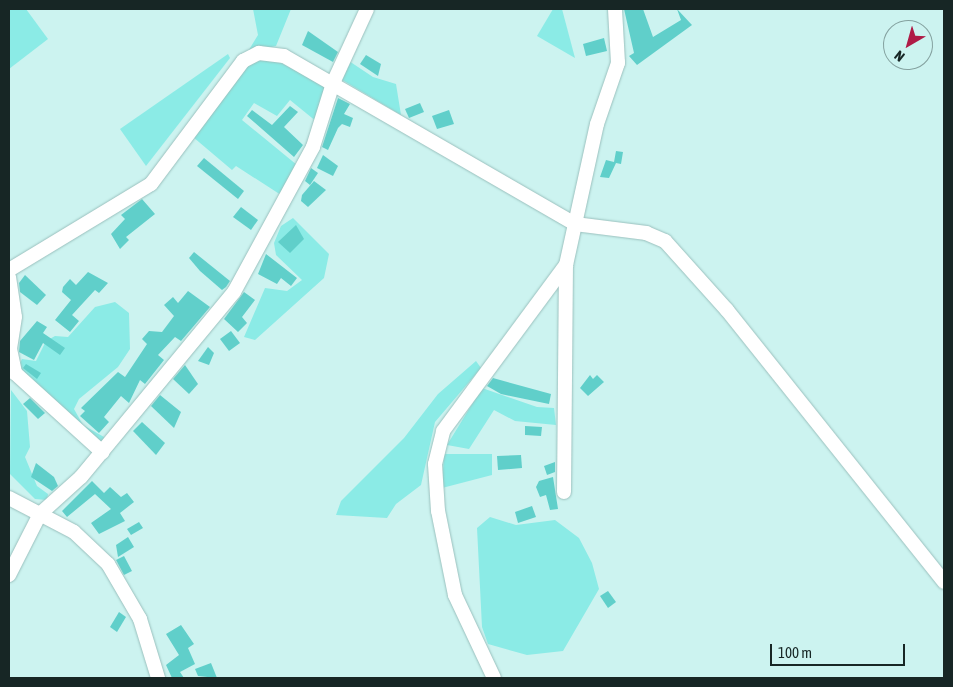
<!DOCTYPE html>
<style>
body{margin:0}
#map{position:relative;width:953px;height:687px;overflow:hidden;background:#ccf3f0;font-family:"Asap Condensed",sans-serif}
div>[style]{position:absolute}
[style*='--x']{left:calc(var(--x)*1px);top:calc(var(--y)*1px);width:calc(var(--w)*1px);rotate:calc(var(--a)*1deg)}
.green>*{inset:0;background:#8bebe6}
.building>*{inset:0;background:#60cfca}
.roads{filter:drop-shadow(0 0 1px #9ac0bd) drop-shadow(0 0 1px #9ac0bd)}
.minor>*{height:14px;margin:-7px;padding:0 7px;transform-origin:7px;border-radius:7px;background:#fff}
span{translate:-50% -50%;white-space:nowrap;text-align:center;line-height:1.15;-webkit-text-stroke:5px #ccf3f0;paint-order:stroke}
.frame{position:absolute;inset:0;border:10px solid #172625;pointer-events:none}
.north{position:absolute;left:883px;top:20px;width:50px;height:50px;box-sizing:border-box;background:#ccf3f0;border:1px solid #84a19f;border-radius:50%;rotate:218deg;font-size:14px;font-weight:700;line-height:20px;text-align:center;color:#172625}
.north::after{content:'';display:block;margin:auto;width:18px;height:22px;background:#af1c47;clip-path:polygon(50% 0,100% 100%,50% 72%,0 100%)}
.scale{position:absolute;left:770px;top:644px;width:135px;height:22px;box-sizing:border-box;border:2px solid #172625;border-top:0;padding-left:6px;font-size:15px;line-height:18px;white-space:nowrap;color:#172625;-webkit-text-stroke:4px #ccf3f0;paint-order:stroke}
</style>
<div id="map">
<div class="green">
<div style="clip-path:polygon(9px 9px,26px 9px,48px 39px,9px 69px)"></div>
<div style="clip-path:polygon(253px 9px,291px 9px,276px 46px,247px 53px,258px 35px)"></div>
<div style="clip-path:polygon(553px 9px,562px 9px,575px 58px,537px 36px)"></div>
<div style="clip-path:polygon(228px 54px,230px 58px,146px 166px,120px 129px)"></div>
<div style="clip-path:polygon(273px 59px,329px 87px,317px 122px,290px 100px,277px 116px,254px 103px,242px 120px,297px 165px,281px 195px,236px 166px,232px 170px,193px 137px,250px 61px)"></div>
<div style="clip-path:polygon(349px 61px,373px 77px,396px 84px,401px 115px,339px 78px)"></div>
<div style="clip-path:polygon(293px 218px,329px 254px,324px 278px,255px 340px,244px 337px,265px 288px,287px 291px,302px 280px,276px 255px,274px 243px,281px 226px)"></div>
<div style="clip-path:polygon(115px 302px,129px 313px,130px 349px,118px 367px,79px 399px,74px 409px,83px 425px,104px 437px,106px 441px,91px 451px,14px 375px,22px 359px,36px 361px,46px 341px,55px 336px,68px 337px,95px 307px)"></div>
<div style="clip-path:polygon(476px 361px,481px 368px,435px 422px,421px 485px,396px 504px,387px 518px,336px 515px,341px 501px,404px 438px,438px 394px)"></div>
<div style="clip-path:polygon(482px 388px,537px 407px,554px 408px,556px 425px,515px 421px,494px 410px,469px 449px,447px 445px)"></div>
<div style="clip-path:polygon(11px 390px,27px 411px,30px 447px,25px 457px,37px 486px,48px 494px,47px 500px,35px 499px,10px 474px)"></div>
<div style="clip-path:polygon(444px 454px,492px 454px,492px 475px,442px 488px)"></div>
<div style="clip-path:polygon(490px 517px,516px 525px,555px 520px,579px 538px,592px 563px,599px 589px,563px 651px,527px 655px,488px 644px,482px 627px,477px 528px)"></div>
</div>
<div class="building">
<div style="clip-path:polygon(624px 9px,643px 9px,653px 37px,681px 20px,677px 9px,692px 25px,637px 65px,629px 56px,634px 53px)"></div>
<div style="clip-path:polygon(308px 31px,338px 52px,333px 62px,302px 45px)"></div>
<div style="clip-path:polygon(604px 38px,607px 51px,586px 56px,583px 44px)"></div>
<div style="clip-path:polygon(366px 55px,381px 64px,378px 76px,360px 64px)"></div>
<div style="clip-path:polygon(338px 98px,350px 104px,344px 114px,353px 118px,350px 127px,342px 124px,338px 128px,328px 150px,322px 147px)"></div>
<div style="clip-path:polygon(420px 103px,424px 112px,409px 118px,405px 109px)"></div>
<div style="clip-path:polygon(290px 106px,298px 112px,284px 127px,303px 145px,294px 157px,247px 116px,252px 110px,272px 125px)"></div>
<div style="clip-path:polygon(449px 110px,454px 124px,437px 129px,432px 116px)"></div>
<div style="clip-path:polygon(616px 151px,623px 152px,621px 164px,616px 163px,609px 178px,600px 177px,606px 160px,614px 162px)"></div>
<div style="clip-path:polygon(323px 155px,338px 166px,333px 176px,317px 168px)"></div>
<div style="clip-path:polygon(204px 158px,244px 191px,238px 199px,197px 166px)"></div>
<div style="clip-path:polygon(311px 168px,318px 173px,310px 185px,305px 181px)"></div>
<div style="clip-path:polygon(314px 181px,326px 190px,308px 207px,301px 201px,302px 195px)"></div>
<div style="clip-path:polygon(142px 199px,155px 214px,126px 237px,129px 240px,120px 249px,111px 234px,125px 219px,121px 215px)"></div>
<div style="clip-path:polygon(241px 207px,258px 220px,251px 230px,233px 217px)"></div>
<div style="clip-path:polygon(296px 225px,304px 239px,290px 253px,278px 242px)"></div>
<div style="clip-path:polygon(194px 252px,230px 281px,226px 287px,222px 290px,200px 271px,189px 258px)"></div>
<div style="clip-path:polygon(266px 254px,297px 278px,291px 286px,281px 278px,277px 284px,258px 274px)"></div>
<div style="clip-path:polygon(88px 272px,108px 283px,99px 293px,95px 290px,72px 315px,79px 321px,70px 332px,55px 320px,71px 300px,62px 292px,63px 287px,70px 279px,76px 285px)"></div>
<div style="clip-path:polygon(25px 275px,46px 295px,37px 305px,20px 292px,19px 283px)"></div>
<div style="clip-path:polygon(188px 291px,210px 307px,181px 341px,175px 337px,158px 355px,164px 360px,145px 384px,140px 380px,129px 403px,121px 396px,104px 417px,109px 422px,99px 433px,80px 416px,85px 411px,81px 408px,118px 372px,125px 377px,147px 344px,142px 339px,149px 331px,162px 332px,174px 316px,164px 305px,173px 297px,178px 303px)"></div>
<div style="clip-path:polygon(244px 292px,255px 300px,242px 317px,247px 323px,238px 332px,224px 319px)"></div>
<div style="clip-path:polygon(37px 321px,47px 327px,43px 333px,65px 348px,60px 355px,43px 343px,34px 360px,19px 352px,20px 341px)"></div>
<div style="clip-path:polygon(231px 331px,240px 343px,229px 351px,220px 339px)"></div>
<div style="clip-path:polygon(208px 347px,214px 353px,209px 365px,198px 361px)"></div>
<div style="clip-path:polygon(26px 364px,41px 373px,37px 379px,23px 368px)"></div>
<div style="clip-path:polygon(185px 365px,198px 384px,189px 394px,173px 379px)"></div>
<div style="clip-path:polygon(590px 375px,593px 379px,597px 375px,604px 382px,588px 396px,580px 388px)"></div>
<div style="clip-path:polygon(493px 378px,551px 394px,549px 404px,501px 394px,487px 386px)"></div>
<div style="clip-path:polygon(160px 395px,181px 412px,174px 428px,151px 406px)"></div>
<div style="clip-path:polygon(30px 398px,45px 413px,38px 419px,23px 404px)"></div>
<div style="clip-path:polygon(142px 422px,165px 443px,156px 455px,133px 431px)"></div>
<div style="clip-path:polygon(525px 426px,542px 427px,541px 436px,525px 435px)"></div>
<div style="clip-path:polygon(521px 455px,522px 468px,498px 470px,497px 456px)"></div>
<div style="clip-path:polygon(555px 462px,555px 472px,547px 475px,544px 466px)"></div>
<div style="clip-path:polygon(36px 463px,54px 477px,58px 486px,52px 491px,31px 477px)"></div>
<div style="clip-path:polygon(553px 477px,558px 509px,550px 510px,546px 495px,540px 497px,536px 487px,539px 481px)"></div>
<div style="clip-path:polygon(92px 481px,104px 493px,110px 487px,121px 497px,127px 493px,134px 502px,120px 513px,125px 521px,99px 534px,91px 523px,111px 509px,95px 494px,67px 517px,62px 511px)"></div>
<div style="clip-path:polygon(532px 506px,536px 517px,518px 523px,515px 512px)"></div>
<div style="clip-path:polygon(139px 522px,143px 528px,131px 535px,127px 529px)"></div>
<div style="clip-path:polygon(128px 537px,134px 547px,118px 557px,116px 545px)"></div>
<div style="clip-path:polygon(124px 556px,132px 571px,124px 575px,116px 560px)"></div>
<div style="clip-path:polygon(608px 591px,616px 602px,608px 608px,600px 596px)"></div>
<div style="clip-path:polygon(119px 612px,126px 617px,117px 632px,110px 627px)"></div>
<div style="clip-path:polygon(181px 625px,194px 644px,188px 648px,195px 664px,180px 672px,184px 678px,172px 678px,166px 665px,179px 655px,166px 634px)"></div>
<div style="clip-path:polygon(211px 663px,217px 678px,198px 676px,195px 669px)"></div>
</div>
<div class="roads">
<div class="minor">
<div style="--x:9;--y:270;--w:166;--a:-31.2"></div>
<div style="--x:151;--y:184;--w:154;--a:-53.2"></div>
<div style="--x:243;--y:61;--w:18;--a:-27"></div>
<div style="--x:259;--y:53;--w:25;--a:7"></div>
<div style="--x:284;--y:56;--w:336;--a:30"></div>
<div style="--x:575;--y:224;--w:72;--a:7.2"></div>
<div style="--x:646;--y:233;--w:21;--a:23"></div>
<div style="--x:665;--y:241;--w:93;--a:48.1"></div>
<div style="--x:727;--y:310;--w:348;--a:51.4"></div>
<div style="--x:9;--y:277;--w:40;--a:81.5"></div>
<div style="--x:15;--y:317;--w:32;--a:99"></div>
<div style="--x:10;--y:349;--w:25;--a:78"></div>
<div style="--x:15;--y:373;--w:118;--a:42.2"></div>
<div style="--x:564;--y:492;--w:227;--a:-89.5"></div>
<div style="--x:566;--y:265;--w:144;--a:-77.6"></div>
<div style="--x:597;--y:124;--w:65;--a:-71"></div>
<div style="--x:618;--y:63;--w:54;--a:-93.2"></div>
<div style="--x:9;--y:498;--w:73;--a:27.6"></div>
<div style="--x:74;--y:532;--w:47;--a:43.3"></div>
<div style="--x:108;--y:564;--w:64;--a:59.8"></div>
<div style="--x:140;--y:619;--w:62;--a:73"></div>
<div style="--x:9;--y:575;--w:68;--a:-63.1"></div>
<div style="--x:40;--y:514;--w:55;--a:-42.1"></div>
<div style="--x:81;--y:477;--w:240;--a:-50.4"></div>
<div style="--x:234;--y:292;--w:165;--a:-61.4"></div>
<div style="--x:313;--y:147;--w:67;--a:-72.6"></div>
<div style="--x:333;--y:83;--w:81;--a:-65.3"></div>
<div style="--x:494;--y:678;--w:92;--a:-115.2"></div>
<div style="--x:455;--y:595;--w:86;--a:-101.4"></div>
<div style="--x:438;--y:511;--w:47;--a:-93.7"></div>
<div style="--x:435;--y:464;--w:34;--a:-76"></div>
<div style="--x:443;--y:431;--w:207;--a:-53.5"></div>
</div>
</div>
<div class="frame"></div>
<div class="north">N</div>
<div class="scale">100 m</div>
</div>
